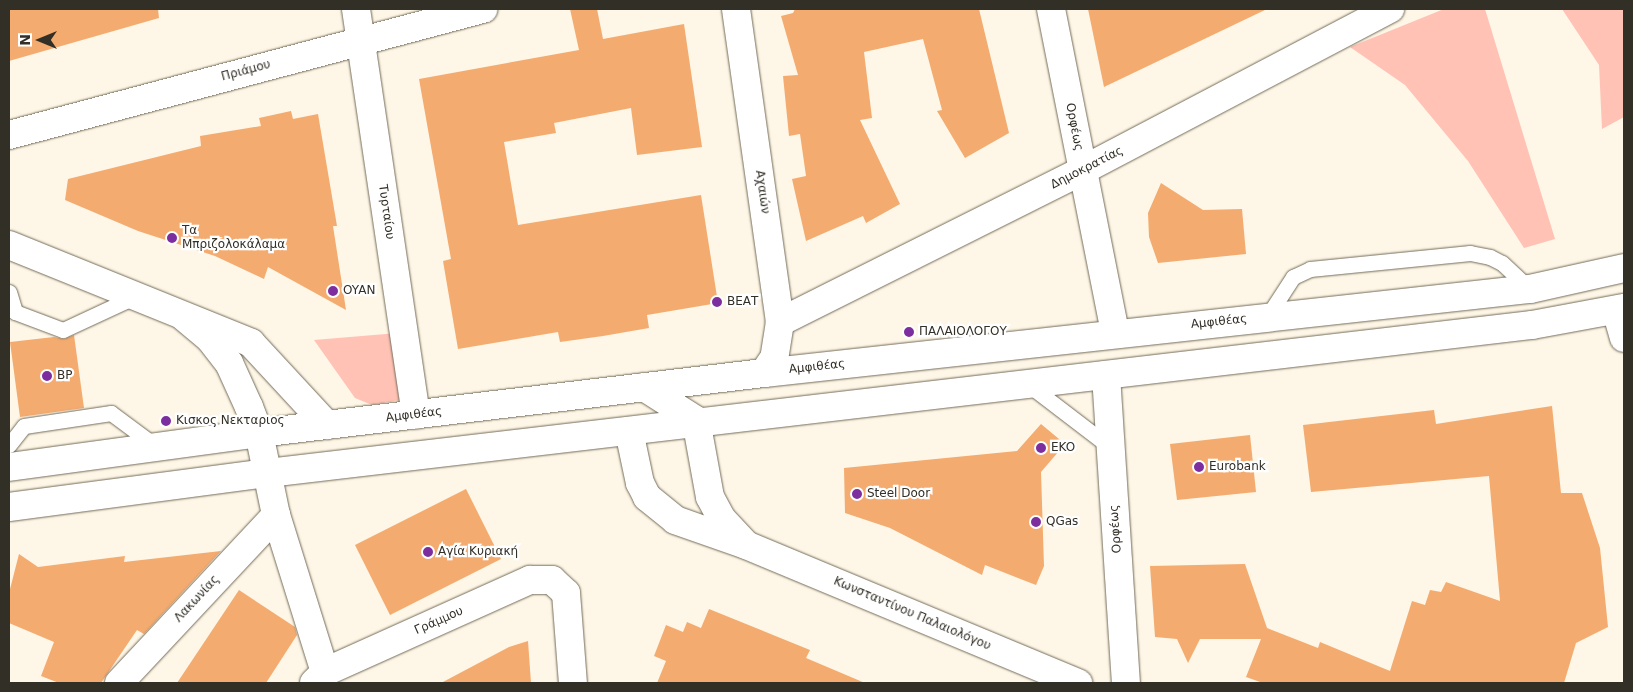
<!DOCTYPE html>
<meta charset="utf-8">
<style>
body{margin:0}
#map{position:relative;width:1633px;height:692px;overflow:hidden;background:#fef6e6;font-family:"DejaVu Sans",sans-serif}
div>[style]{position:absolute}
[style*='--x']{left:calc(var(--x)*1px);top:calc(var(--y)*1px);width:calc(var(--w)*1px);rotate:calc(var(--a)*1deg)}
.green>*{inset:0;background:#ffc2b5}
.building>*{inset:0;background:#f4ab6f}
.roads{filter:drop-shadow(0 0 1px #736b59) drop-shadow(0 0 1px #736b59)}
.lane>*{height:15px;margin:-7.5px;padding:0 7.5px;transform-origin:7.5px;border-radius:7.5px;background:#fff}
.street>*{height:28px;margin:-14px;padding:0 14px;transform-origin:14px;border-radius:14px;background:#fff}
.secondary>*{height:28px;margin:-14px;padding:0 14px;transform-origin:14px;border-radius:14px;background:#fff}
.dots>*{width:14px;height:14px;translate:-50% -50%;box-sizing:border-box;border:2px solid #fff;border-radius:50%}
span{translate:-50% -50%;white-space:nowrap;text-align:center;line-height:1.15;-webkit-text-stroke:4.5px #fff;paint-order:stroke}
.street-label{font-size:12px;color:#322f27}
.poi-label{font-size:12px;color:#322f27}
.left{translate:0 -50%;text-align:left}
.frame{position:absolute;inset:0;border:10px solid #322f27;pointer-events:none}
.north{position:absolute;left:15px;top:15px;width:50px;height:50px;-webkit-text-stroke:4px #fff;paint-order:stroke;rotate:270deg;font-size:14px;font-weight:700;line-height:20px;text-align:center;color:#322f27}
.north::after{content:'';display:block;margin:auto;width:18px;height:22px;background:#322f27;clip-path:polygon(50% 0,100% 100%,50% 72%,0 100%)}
</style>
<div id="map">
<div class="green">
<div style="clip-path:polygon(1444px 9px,1485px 9px,1555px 239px,1524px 248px,1468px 161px,1405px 85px,1350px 47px)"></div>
<div style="clip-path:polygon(1562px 9px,1624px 9px,1624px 117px,1602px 129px,1599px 65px)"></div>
<div style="clip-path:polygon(398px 333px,405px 399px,372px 405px,355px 398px,314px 340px)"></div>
</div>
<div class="building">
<div style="clip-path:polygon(9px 9px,158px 9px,159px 18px,9px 61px)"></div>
<div style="clip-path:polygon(570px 9px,597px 9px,603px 39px,684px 24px,702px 147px,637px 155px,631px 108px,554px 123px,556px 133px,504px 142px,518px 225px,701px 195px,718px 303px,647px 315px,649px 328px,603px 336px,560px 342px,558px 332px,458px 349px,443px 261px,451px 259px,419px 79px,579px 50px)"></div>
<div style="clip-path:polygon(795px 9px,979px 9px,1009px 133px,965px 158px,937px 111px,942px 110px,923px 39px,864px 52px,872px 118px,860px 120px,900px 204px,866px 223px,863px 216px,806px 241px,792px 179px,806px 176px,800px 134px,789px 136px,783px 76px,798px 75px,781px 16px,793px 13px)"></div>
<div style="clip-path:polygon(1088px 9px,1267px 9px,1104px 87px)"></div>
<div style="clip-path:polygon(291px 111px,293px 119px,318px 114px,337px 226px,333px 226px,346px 310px,268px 267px,264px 279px,215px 256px,138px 231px,65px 200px,68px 179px,201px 146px,200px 136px,261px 126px,259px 118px)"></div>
<div style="clip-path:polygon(1161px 183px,1203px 210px,1242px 209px,1246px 254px,1158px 263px,1149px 237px,1148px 213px)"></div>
<div style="clip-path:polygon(74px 335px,84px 408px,20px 417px,10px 342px,54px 337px,64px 339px)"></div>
<div style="clip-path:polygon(1552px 406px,1561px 493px,1582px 493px,1600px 548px,1608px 627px,1576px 643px,1564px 683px,1263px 683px,1246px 677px,1261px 639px,1200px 639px,1188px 663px,1177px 639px,1155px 637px,1150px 566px,1245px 564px,1267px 628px,1318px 648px,1320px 642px,1390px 671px,1412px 601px,1425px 605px,1430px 590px,1441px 592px,1446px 582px,1500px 601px,1489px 476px,1311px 492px,1303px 425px,1434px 410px,1436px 424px)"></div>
<div style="clip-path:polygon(1041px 424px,1065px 444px,1041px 472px,1044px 566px,1036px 585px,985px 565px,982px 575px,890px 528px,845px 513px,844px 468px,1017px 451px)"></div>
<div style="clip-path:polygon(1250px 435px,1256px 492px,1177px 500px,1170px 444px)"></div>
<div style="clip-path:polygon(466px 489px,501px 559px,390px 615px,355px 545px)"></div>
<div style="clip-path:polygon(221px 551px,144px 634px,137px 630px,101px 683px,59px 683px,41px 676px,54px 642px,9px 623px,9px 593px,19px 554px,38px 567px,125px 556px,124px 562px)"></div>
<div style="clip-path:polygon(239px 590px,295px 627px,297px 635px,266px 683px,177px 683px)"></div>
<div style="clip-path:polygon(709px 609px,810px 650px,806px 658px,865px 683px,657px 683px,666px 661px,654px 656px,666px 625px,683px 632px,687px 622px,701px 628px)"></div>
<div style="clip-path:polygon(528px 641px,531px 683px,441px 683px,509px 647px)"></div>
</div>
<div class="roads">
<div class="lane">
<div style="--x:9;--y:292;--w:21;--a:73"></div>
<div style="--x:15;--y:312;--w:51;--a:20.6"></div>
<div style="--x:63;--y:330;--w:78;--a:-24.9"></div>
<div style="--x:1267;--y:317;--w:48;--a:-57"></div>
<div style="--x:1293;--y:277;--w:19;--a:-25"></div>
<div style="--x:1310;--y:269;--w:161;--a:-5.7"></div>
<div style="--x:1470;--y:253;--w:20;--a:11"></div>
<div style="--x:1490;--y:257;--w:13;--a:27"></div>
<div style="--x:1502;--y:263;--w:38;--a:43"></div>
<div style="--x:1029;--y:385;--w:102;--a:37.4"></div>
<div style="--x:9;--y:445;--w:24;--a:-52"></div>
<div style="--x:24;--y:426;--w:88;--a:-8.5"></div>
<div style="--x:111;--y:413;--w:57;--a:36.5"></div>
</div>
<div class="street">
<div style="--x:356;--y:9;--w:410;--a:81.6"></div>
<div style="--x:736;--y:9;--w:316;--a:82"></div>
<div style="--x:780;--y:322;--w:36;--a:99"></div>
<div style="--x:774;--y:358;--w:18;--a:124"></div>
<div style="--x:1051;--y:9;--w:330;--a:78.8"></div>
<div style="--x:9;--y:135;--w:491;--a:-14.9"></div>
<div style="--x:9;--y:245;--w:261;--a:22"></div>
<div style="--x:251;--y:343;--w:112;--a:47.2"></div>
<div style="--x:1616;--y:310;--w:29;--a:74"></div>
<div style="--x:184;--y:317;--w:34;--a:40"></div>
<div style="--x:210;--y:339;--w:31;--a:52"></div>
<div style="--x:229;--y:363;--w:48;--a:65.6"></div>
<div style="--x:249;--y:407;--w:28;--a:69"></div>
<div style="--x:259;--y:433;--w:84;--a:78.3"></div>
<div style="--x:276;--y:515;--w:164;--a:72.7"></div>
<div style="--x:780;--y:322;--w:339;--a:-26.6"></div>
<div style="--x:1083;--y:170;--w:347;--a:-27.7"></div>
<div style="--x:1106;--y:375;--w:309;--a:86.3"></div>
<div style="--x:644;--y:387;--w:62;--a:32.4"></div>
<div style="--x:696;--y:420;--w:78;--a:79.7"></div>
<div style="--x:710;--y:497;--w:24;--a:62"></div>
<div style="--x:721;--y:518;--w:35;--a:47"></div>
<div style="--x:629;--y:431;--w:53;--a:78.1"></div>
<div style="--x:640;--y:483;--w:16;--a:63"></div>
<div style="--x:647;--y:497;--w:36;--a:39"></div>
<div style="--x:675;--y:520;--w:75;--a:19.4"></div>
<div style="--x:746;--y:545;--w:360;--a:22.6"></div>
<div style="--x:119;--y:683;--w:230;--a:-46.9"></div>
<div style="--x:314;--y:683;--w:16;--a:-45"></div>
<div style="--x:325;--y:672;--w:225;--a:-24.2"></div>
<div style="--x:530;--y:580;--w:22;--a:0"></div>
<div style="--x:552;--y:580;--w:19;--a:43"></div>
<div style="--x:566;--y:593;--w:90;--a:85.6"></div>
</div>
<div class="secondary">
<div style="--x:9;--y:467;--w:252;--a:-7.7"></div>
<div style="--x:259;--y:433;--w:509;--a:-6.78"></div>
<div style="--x:764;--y:373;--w:771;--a:-6.26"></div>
<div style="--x:1530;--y:289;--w:96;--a:-12.6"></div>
<div style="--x:9;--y:507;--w:261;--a:-7.5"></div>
<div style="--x:268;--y:473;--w:1273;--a:-6.68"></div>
<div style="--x:1532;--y:325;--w:94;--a:-10.5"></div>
</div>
</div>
<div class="dots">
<div style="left:172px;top:238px;background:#7c2e9f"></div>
<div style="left:333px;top:291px;background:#7c2e9f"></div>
<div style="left:717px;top:302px;background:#7c2e9f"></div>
<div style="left:909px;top:332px;background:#7c2e9f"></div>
<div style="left:47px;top:376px;background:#7c2e9f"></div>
<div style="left:166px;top:421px;background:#7c2e9f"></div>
<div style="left:1041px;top:448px;background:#7c2e9f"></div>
<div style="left:1199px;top:467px;background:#7c2e9f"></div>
<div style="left:857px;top:494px;background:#7c2e9f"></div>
<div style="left:1036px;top:522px;background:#7c2e9f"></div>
<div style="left:428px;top:552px;background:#7c2e9f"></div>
</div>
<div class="street-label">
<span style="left:246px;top:71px;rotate:-15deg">Πριάμου</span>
<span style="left:1074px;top:127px;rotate:79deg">Ορφέως</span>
<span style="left:1087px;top:168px;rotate:-27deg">Δημοκρατίας</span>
<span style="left:762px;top:192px;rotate:82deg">Αχαιών</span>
<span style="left:386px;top:212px;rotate:82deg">Τυρταίου</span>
<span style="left:1219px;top:322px;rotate:-6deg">Αμφιθέας</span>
<span style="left:817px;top:367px;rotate:-6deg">Αμφιθέας</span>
<span style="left:414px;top:415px;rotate:-7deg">Αμφιθέας</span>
<span style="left:1116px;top:529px;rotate:-94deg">Ορφέως</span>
<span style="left:197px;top:599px;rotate:-47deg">Λακωνίας</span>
<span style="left:912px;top:614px;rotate:23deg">Κωνσταντίνου Παλαιολόγου</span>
<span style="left:439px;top:621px;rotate:-24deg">Γράμμου</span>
</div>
<div class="poi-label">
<span class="left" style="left:182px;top:238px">Τα<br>Μπριζολοκάλαμα</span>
<span class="left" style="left:343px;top:291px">OYAN</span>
<span class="left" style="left:727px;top:302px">ΒΕΑΤ</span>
<span class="left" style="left:919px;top:332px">ΠΑΛΑΙΟΛΟΓΟΥ</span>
<span class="left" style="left:57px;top:376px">BP</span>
<span class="left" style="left:176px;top:421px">Κισκος Νεκταριος</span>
<span class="left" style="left:1051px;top:448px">EKO</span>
<span class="left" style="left:1209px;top:467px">Eurobank</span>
<span class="left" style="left:867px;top:494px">Steel Door</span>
<span class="left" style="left:1046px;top:522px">QGas</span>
<span class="left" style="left:438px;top:552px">Αγία Κυριακή</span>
</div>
<div class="frame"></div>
<div class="north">N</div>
</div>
